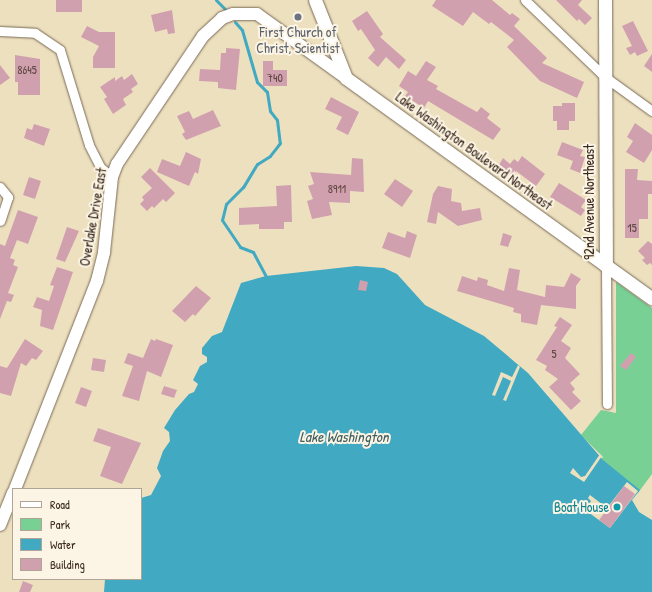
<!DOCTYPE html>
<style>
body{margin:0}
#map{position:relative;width:652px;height:592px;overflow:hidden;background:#ede0bf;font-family:"Patrick Hand",sans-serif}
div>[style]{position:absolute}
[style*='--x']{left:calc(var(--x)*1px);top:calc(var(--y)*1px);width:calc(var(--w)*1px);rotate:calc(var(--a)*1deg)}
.green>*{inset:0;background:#78d095}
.water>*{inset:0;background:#41a9c1}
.pier>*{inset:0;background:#ede0bf}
.stream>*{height:3px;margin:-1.5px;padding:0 1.5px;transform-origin:1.5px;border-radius:1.5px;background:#41a9c1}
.building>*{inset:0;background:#d1a0ae}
.roads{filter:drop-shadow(0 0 1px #796a56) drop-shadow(0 0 1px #796a56)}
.minor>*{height:9px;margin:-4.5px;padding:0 4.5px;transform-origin:4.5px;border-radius:4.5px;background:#fff}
.tertiary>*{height:12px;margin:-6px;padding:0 6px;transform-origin:6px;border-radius:6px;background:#fff}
.secondary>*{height:13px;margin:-6.5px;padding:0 6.5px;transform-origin:6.5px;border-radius:6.5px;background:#fff}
.dots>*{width:11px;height:11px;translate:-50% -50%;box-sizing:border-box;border:2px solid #fcf5e5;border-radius:50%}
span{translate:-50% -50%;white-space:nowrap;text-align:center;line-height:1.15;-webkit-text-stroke:4px #fcf5e5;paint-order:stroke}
.number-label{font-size:12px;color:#604842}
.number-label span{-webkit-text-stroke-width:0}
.worship-label{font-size:14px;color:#5b616d}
.street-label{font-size:14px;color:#3b2a1e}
.culture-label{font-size:14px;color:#0d838f}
.right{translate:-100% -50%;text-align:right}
.water-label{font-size:15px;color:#3d5d5f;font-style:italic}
.legend{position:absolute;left:12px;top:488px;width:130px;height:92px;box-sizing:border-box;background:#fcf5e5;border:1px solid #afa495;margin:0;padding:5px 7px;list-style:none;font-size:12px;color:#3b2a1e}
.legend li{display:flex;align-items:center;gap:8px;height:20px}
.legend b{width:20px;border:1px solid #afa495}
</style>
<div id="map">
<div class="green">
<div style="clip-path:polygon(616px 282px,652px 308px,652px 474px,638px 493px,601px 460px,603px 457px,581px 435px,601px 410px,616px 413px)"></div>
</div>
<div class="water">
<div style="clip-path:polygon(356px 266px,384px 268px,397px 274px,425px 305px,484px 336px,528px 373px,603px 460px,640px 490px,632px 500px,639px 512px,652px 520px,652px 592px,104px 592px,105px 579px,141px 579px,141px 498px,151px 495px,161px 476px,157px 468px,163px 451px,170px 441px,169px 432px,164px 428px,175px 410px,189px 394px,194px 392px,198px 384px,193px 380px,200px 366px,207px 362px,207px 357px,202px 354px,202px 348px,212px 336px,222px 332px,241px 283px,266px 276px)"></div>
</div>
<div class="pier">
<div style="clip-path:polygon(518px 365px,520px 367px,506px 401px,503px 400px,511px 381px,503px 377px,495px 396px,492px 395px,501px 372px,512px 377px)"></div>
<div style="clip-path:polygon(600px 454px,602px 456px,584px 482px,570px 473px,573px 468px,581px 477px,585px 476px)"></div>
<div style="clip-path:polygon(627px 482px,638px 491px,610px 528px,581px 507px,585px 502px,589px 504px,591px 501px,588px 498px,590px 495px,607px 508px)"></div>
</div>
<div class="stream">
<div style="--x:216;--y:0;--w:13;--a:45"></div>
<div style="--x:235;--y:22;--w:11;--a:49"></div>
<div style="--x:242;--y:30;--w:54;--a:73.9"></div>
<div style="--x:257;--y:82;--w:14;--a:45"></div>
<div style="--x:267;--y:92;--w:19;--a:81"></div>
<div style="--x:270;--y:111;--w:11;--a:52"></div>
<div style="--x:277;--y:120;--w:23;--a:83"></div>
<div style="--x:280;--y:143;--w:16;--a:128"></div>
<div style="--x:270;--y:156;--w:15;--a:148"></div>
<div style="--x:257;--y:164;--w:27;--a:121"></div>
<div style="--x:243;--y:187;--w:24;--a:135"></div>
<div style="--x:226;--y:204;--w:16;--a:104"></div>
<div style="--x:222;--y:220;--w:32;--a:56"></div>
<div style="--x:240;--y:247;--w:14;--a:21"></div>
<div style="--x:253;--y:252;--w:32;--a:62"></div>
</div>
<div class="building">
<div style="clip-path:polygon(56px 0,82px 0,82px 12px,56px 12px)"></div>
<div style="clip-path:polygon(436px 0,492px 0,510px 15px,512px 13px,520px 19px,514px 26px,547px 58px,542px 63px,584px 82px,577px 98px,540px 81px,507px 47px,514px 40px,491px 22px,489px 24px,473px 12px,463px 26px,432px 6px)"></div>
<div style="clip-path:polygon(556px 0,582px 0,578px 5px,592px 18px,585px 25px,579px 19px,577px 21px)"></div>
<div style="clip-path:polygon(172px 10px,175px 33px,168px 34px,167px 29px,155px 32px,151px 15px)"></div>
<div style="clip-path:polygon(367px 11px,383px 34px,380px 37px,406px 60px,399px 69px,386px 57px,378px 67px,368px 58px,375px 50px,361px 29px,358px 31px,352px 21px)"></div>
<div style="clip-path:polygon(633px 21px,648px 51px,637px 56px,635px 52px,630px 55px,626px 48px,632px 46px,622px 26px)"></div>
<div style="clip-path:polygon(87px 26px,99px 32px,115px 32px,115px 68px,93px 68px,93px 57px,99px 46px,81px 37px)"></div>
<div style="clip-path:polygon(226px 48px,240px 49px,236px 90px,218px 88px,218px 82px,199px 81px,200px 69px,220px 70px,221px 53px,226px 53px)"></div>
<div style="clip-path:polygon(652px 54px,652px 72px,644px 66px)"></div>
<div style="clip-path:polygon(15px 55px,40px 59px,40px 95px,18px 95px,18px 82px,15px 82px)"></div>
<div style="clip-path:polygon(263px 61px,273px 61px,273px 70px,287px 70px,287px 86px,263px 86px)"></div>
<div style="clip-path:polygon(426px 61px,436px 67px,427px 80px,438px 86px,436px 89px,477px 112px,481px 107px,490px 114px,487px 118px,501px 129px,493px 140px,428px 101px,424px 108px,405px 96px,408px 92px,399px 86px,408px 71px,416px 76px)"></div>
<div style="clip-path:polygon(0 65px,10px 78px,0 85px)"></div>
<div style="clip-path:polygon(132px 74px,138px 84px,131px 89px,133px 92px,123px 99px,126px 105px,113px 114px,104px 99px,107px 97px,100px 87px,115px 77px,115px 81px,122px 76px,124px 80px)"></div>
<div style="clip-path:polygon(331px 97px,359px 112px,348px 135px,336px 129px,342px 117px,325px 109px)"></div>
<div style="clip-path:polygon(562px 103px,575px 103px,575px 121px,569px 121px,569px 130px,557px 130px,557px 121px,553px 121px,553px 106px,562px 106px)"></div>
<div style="clip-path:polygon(213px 110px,221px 126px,186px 140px,182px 134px,185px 132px,177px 116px,189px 111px,193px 119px)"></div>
<div style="clip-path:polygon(635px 123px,652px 135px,652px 150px,644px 163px,626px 152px,633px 141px,627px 137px)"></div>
<div style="clip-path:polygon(34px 124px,50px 129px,44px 146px,24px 138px,27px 128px,32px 130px)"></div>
<div style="clip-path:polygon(562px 142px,583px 150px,580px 156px,585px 157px,580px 173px,570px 169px,573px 161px,557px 155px)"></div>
<div style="clip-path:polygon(186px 152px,201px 159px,198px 174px,195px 172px,189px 186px,157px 172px,162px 159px,180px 166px)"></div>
<div style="clip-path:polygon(522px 156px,545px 174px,536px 186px,516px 171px,513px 176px,499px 165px,503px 158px,510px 164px,514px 159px,518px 162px)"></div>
<div style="clip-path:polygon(352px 158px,363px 159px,364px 192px,350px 191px,350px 203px,329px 202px,332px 215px,312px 219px,307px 201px,313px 199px,308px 186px,314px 184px,310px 172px,351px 175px)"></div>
<div style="clip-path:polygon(150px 168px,175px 193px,166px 202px,163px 199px,154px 208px,152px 206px,147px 211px,140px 204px,144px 200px,142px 197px,152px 188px,141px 177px)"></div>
<div style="clip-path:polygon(625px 169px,638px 169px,637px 180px,652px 181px,652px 194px,648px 194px,648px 219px,639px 219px,639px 238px,625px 238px)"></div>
<div style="clip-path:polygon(29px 177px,41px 181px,35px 199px,23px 195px)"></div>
<div style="clip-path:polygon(395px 179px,413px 191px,402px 207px,384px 194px)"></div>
<div style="clip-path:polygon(559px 183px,586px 200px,581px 207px,585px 210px,581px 216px,550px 197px)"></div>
<div style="clip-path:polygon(291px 185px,292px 222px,284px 222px,284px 229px,259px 229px,259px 224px,239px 225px,239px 208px,277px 206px,276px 186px)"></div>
<div style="clip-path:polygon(438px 186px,452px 189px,451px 201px,461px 203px,462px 211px,480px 208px,482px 220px,458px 226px,438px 212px,436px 224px,427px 222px,433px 194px)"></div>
<div style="clip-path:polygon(18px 210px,38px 217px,28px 244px,17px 240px,10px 258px,15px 260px,13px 265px,18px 267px,8px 293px,14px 295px,11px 302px,7px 301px,0 319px,0 244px,5px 246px)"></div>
<div style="clip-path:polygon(67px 227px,79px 231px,65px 262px,56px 259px)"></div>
<div style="clip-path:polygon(407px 231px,417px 235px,410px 258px,382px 248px,388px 232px,405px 238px)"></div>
<div style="clip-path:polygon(503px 233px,512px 236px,508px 247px,500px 245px)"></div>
<div style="clip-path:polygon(648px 241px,652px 244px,652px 265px,650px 263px,647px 265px,642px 260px,645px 258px,638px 251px)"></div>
<div style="clip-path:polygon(57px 267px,73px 272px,53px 330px,40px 326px,42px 310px,33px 307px,37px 297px,49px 301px,54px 286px,50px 285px)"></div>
<div style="clip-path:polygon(509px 268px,520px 270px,517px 290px,545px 297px,546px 285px,564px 287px,571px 273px,581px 279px,576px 286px,576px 309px,541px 305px,537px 325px,521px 322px,521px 314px,513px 312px,514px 308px,457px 291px,462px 276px,477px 281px,478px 277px,488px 280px,487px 285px,504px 291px)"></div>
<div style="clip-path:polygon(360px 280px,368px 282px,366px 291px,358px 290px)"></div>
<div style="clip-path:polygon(196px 286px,211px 298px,195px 316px,193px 314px,185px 322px,172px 311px)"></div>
<div style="clip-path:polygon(560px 317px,572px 325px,561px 341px,571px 348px,565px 358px,580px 374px,570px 383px,575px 389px,572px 392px,581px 401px,571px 410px,549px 387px,558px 379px,545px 370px,547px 366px,536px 360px,557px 327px,554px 326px)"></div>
<div style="clip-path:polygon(25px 339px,43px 351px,36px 360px,32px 358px,26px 366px,21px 363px,11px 396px,0 393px,0 366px,7px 368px)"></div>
<div style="clip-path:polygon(151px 339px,155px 341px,156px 339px,173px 345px,161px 377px,147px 371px,139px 401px,122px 396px,133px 366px,124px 363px,128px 353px,143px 358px)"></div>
<div style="clip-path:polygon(631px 353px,636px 357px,626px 370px,620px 366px)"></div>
<div style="clip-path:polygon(93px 358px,106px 360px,104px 372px,91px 370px)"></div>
<div style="clip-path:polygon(164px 386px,177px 390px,174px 398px,161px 394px)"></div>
<div style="clip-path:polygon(81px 387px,92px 391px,86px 407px,75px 403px)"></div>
<div style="clip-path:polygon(98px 428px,141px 443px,122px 484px,100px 476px,111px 447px,93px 441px)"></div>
<div style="clip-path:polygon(624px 486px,635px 494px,610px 528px,599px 520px)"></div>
<div style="clip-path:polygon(23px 581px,33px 585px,30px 592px,19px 592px)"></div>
</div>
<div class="roads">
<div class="minor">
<div style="--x:525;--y:0;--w:111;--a:43.9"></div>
<div style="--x:605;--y:77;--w:58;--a:35.9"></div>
<div style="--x:0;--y:31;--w:35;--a:3"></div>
<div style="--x:35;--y:33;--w:30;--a:34"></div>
<div style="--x:60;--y:50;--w:99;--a:73"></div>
<div style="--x:89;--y:145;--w:25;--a:63"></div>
<div style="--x:100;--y:167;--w:16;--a:40"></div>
<div style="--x:0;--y:187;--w:13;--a:51"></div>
<div style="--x:8;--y:197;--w:25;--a:108"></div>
<div style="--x:606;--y:266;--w:138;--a:89.6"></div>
</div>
<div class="tertiary">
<div style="--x:15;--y:489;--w:224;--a:-68.5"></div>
<div style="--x:97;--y:281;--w:30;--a:-76"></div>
<div style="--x:104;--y:252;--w:75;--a:-83.9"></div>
<div style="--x:112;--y:177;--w:14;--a:-69"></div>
<div style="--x:117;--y:164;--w:154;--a:-56.1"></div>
<div style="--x:203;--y:36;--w:26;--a:-43"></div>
<div style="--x:222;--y:18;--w:12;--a:-20"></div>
<div style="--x:233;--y:14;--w:24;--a:0"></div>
<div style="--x:257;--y:14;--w:110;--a:35.7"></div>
<div style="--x:0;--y:525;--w:35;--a:-68"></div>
</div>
<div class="secondary">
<div style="--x:315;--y:0;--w:84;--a:68.3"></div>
<div style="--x:346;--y:78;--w:377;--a:35.8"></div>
<div style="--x:605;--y:0;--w:266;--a:89.8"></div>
</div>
</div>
<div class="dots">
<div style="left:298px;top:17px;background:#6b7280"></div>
<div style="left:617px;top:507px;background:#0f9aa8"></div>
</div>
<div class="number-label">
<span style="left:27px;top:70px">8645</span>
<span style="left:275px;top:78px">740</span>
<span style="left:337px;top:189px">8911</span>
<span style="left:632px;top:228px">15</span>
<span style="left:554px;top:354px">5</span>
</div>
<div class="worship-label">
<span style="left:298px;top:40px">First Church of<br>Christ, Scientist</span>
</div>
<div class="street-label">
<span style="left:474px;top:151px;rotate:36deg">Lake Washington Boulevard Northeast</span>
<span style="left:589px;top:202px;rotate:-90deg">92nd Avenue Northeast</span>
<span style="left:93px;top:217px;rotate:-80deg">Overlake Drive East</span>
</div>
<div class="culture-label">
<span class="right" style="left:609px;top:507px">Boat House</span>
</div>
<div class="water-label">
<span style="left:344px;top:437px">Lake Washington</span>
</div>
<ul class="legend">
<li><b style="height:5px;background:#fff"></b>Road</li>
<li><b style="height:11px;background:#78d095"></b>Park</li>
<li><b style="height:11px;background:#41a9c1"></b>Water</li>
<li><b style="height:11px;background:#d1a0ae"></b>Building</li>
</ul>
</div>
